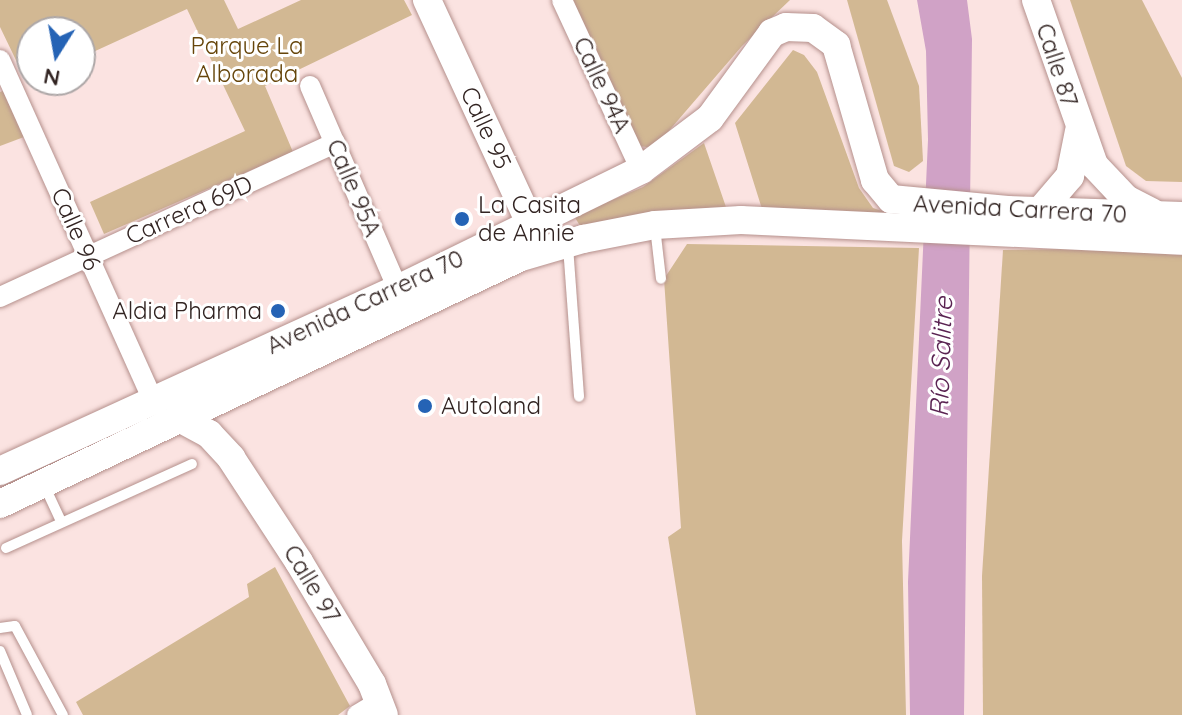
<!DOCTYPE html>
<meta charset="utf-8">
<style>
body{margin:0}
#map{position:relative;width:1182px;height:715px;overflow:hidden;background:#fbe3e1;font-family:Quicksand,sans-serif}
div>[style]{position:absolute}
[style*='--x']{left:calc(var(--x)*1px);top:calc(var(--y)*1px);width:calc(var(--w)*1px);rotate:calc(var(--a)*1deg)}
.green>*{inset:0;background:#d2b893}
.water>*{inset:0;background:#d0a2c6}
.roads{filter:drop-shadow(0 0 2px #b5908c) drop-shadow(0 0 2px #b5908c)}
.lane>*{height:10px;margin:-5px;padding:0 5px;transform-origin:5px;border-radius:5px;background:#fff}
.street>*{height:20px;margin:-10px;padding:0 10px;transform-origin:10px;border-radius:10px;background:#fff}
.secondary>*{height:28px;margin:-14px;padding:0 14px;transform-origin:14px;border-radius:14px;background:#fff}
.dots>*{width:22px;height:22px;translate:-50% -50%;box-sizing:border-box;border:4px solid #fff;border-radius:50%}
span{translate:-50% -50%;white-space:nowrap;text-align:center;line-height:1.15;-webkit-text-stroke:6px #fff;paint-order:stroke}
.park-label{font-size:24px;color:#66450a}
.street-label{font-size:24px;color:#322422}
.poi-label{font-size:24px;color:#322422}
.left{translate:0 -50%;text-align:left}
.right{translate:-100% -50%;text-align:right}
.water-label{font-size:26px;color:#592251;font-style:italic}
.north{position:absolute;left:16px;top:16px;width:80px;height:80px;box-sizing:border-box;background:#fff;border:2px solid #ada7a7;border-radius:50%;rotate:191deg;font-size:22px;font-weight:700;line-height:32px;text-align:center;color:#322422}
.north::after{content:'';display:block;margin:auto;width:28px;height:36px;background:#2563b5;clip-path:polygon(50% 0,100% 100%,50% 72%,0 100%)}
</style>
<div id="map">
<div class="green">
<div style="clip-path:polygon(0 0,224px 0,238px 29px,301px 0,404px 0,412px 15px,265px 86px,293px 152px,104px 234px,90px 202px,245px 131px,187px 9px,80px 58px,80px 32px,32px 32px,34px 80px,27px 83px,0 27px)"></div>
<div style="clip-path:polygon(569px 0,790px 0,742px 46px,654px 148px,639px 146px)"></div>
<div style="clip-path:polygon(847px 0,887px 0,919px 86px,923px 161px,909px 172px,894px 166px)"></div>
<div style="clip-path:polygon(1070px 0,1142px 0,1182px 78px,1182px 182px,1146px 181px,1126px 166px)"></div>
<div style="clip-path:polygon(793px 50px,804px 55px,817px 72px,859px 188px,873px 208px,896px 216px,762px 209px,735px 123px)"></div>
<div style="clip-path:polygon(3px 91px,24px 137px,0 146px,0 92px)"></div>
<div style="clip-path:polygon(704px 143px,727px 210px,582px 229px,574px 216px,643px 187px)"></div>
<div style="clip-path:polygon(687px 244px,919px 248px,902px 541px,906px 715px,696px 715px,668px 537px,681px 528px,664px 279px)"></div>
<div style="clip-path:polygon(1079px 249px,1182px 255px,1182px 715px,983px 715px,982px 576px,1003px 250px)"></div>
<div style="clip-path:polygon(275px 567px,350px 706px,338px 715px,83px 715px,76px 702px,249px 597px,247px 584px)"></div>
</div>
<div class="water">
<div style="clip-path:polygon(917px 0,967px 0,972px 39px,964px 715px,910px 715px,908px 582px,928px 140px,926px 51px)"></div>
</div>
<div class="roads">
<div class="lane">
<div style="--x:655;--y:227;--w:52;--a:83.4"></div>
<div style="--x:568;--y:246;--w:151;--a:85.8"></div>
<div style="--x:45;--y:487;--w:38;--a:65"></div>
<div style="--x:6;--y:548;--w:204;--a:-24.3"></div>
<div style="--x:0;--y:628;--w:15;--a:-8"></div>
<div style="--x:15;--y:626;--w:101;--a:61.7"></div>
<div style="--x:0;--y:651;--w:69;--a:67.1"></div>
</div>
<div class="street">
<div style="--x:562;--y:0;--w:187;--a:65.1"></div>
<div style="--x:0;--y:60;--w:372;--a:65.8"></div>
<div style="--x:310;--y:86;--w:221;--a:66.6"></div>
<div style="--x:0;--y:297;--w:369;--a:-24.7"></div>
<div style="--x:357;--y:715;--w:26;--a:-31"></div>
</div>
<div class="secondary">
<div style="--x:427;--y:0;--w:248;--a:65.2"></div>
<div style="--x:531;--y:225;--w:17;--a:100"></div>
<div style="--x:1036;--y:0;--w:175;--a:70.6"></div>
<div style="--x:1094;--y:165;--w:47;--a:46.7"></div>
<div style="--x:1126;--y:199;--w:29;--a:27"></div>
<div style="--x:1040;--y:211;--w:46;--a:-49.4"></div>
<div style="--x:1070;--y:176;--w:46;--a:-78.7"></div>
<div style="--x:181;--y:419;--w:32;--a:28"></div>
<div style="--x:209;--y:434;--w:33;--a:47"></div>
<div style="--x:231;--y:458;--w:124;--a:56.8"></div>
<div style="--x:299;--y:562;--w:142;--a:59.1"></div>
<div style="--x:372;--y:684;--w:33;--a:69"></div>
<div style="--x:0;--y:471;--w:438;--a:-24.6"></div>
<div style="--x:398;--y:289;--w:271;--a:-26.1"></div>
<div style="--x:641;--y:170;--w:86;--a:-37"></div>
<div style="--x:710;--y:118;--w:105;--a:-53.9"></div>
<div style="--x:772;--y:33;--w:15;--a:-23"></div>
<div style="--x:786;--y:27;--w:27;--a:2"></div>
<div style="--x:813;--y:28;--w:29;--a:36"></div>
<div style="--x:836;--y:45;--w:141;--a:73.9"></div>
<div style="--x:875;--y:180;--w:25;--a:50"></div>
<div style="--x:891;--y:199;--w:117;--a:5.4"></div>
<div style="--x:1007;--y:210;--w:175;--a:2"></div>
<div style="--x:0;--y:504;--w:577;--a:-25.37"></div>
<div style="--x:521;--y:257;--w:65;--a:-16.2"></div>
<div style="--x:583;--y:239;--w:73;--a:-11"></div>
<div style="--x:655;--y:225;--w:86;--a:-3.3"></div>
<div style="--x:741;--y:220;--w:441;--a:2.7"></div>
</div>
</div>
<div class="dots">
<div style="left:462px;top:219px;background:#2563b5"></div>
<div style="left:278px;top:311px;background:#2563b5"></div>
<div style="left:425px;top:406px;background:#2563b5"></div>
</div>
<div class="park-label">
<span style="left:247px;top:60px">Parque La<br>Alborada</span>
</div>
<div class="street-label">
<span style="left:1057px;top:65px;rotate:72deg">Calle 87</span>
<span style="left:602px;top:85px;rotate:65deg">Calle 94A</span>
<span style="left:486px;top:128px;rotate:65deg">Calle 95</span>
<span style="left:354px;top:188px;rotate:67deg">Calle 95A</span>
<span style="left:1020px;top:209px;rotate:3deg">Avenida Carrera 70</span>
<span style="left:189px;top:210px;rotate:-24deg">Carrera 69D</span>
<span style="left:76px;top:229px;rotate:66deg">Calle 96</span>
<span style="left:365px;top:302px;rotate:-25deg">Avenida Carrera 70</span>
<span style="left:312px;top:584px;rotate:59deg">Calle 97</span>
</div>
<div class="poi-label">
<span class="left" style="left:478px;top:219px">La Casita<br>de Annie</span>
<span class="right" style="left:262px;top:311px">Aldia Pharma</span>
<span class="left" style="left:441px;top:406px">Autoland</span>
</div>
<div class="water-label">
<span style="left:941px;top:357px;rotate:-88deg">Río Salitre</span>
</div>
<div class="north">N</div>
</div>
